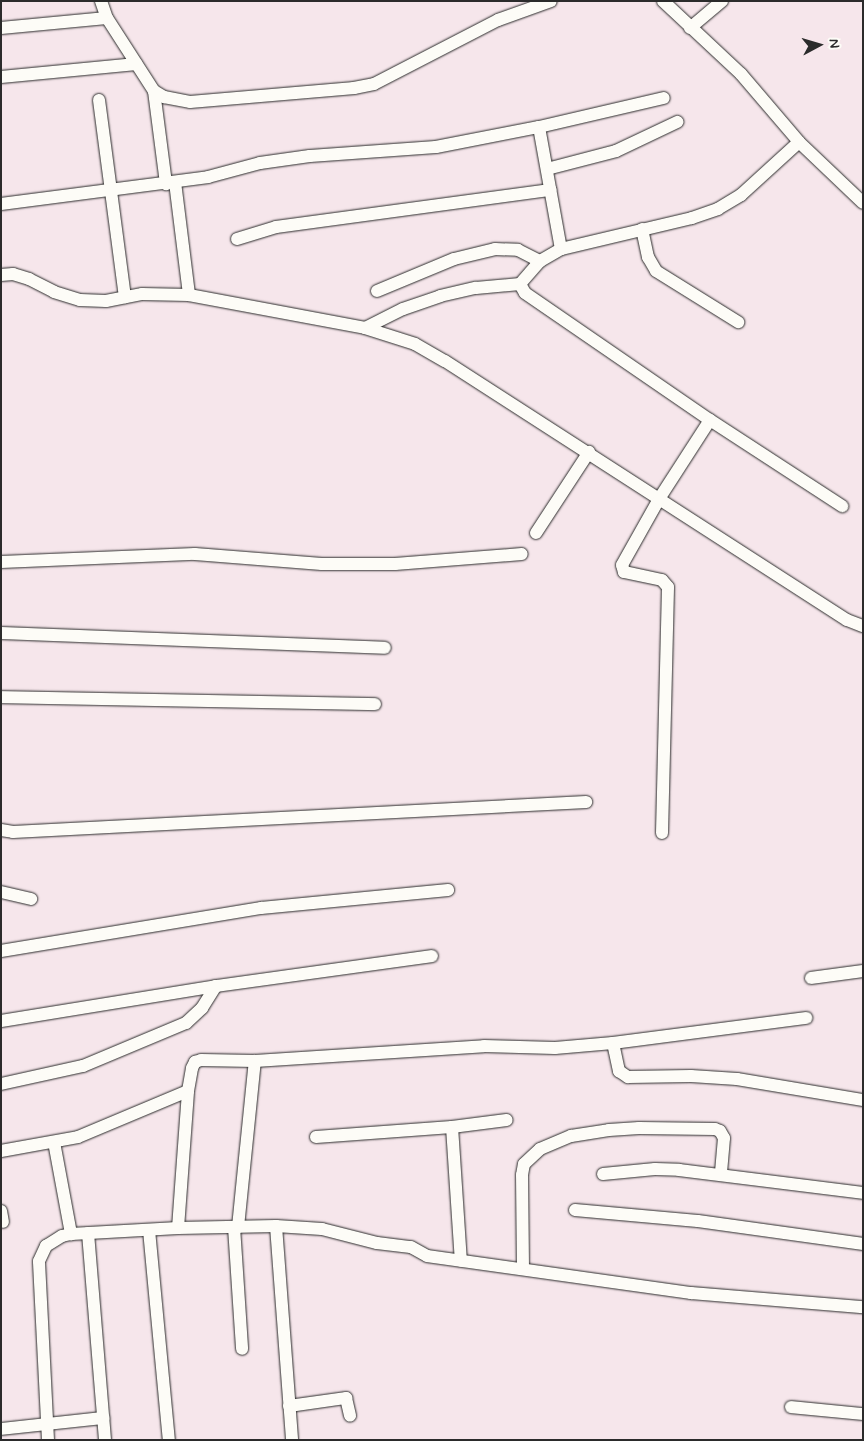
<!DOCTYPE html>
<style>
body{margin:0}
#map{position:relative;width:864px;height:1441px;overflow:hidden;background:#f6e6eb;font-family:Mynerve,sans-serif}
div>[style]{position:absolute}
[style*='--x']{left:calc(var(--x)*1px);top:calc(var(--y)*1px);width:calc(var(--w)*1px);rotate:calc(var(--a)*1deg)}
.roads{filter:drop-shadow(0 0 1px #2b2b2b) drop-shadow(0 0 1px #2b2b2b)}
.minor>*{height:12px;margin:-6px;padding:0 6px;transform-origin:6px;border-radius:6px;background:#fdfcf7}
span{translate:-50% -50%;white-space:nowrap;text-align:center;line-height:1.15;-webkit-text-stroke:4.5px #fdfcf7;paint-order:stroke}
.frame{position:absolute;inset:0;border:2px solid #2b2b2b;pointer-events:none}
.north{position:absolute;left:794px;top:20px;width:50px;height:50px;-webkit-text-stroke:4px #fdfcf7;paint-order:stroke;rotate:84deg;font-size:14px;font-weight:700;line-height:20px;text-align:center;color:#2b2b2b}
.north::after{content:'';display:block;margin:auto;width:18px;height:22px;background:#2b2b2b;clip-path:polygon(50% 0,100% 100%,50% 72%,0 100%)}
</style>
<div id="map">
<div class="roads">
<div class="minor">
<div style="--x:101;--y:1;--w:18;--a:71"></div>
<div style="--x:107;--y:18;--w:87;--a:57.2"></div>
<div style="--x:154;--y:91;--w:12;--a:31"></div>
<div style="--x:164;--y:97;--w:26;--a:11"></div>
<div style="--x:190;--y:102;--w:165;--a:-4.9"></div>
<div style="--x:354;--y:88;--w:20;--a:-11"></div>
<div style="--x:374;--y:84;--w:140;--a:-27.3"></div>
<div style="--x:498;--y:20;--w:56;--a:-19.7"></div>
<div style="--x:663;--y:1;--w:107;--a:43.1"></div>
<div style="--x:741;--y:74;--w:89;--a:49.5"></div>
<div style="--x:799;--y:142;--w:88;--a:43.6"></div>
<div style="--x:1;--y:28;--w:106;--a:-5.4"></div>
<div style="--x:690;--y:28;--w:42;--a:-40.2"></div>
<div style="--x:1;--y:77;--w:136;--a:-5.5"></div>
<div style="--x:154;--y:91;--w:94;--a:82.6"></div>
<div style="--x:99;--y:100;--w:199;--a:82.5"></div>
<div style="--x:539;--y:127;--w:124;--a:79.8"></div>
<div style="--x:799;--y:142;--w:79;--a:137.6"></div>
<div style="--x:741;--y:195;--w:27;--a:149"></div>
<div style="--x:718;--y:209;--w:28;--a:161"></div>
<div style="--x:692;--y:218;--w:135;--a:166.7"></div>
<div style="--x:561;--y:249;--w:24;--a:150"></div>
<div style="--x:540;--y:261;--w:30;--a:131"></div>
<div style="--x:520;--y:284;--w:10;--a:61"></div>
<div style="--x:525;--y:293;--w:224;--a:34.5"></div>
<div style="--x:710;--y:420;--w:158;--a:33.1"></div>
<div style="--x:547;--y:169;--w:71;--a:-14.6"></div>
<div style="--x:616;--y:151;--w:68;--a:-25.4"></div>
<div style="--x:175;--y:182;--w:114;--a:82.9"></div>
<div style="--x:1;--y:204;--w:209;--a:-7.4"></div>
<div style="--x:208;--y:177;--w:54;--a:-15.1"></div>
<div style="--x:260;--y:163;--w:50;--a:-8"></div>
<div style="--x:310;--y:156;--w:126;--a:-4.1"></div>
<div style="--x:436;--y:147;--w:105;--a:-11"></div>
<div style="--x:539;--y:127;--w:128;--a:-13.1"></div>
<div style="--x:642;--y:229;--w:29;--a:78"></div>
<div style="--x:648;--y:257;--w:16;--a:60"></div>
<div style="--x:656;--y:271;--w:97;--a:31.9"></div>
<div style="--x:237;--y:239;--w:41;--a:-17.1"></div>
<div style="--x:276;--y:227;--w:277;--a:-7.7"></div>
<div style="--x:1;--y:275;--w:12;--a:-5"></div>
<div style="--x:13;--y:274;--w:17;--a:17"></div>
<div style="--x:29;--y:279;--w:28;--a:27"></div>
<div style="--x:54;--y:292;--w:27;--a:17"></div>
<div style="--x:80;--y:300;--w:26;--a:2"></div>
<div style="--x:106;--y:301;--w:37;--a:-11"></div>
<div style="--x:142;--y:294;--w:47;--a:1.2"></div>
<div style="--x:189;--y:295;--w:179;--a:10.6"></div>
<div style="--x:365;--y:328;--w:52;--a:17.7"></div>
<div style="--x:415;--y:344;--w:34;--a:30"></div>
<div style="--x:445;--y:361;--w:478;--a:32.8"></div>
<div style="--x:847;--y:620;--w:17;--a:21"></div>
<div style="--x:377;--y:291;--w:83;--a:-22.6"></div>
<div style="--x:454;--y:259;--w:42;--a:-13.7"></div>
<div style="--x:495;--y:249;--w:23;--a:2"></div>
<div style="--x:518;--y:250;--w:25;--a:27"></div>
<div style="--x:365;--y:328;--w:42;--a:-26.6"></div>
<div style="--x:403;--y:309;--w:39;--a:-19"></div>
<div style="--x:440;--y:296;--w:37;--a:-13"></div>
<div style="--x:476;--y:288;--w:44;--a:-5.2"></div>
<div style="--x:536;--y:533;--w:97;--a:-56.8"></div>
<div style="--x:1;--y:562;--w:194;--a:-2.4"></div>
<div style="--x:195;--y:554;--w:127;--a:4.5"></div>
<div style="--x:322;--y:564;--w:73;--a:0"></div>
<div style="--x:395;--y:564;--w:127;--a:-4.5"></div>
<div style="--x:1;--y:633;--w:384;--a:2.2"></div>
<div style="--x:1;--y:697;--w:374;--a:1.1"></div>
<div style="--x:1;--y:830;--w:12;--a:9"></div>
<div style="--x:13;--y:832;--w:574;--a:-3"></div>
<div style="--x:662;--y:833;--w:246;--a:-88.6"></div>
<div style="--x:668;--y:587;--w:9;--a:-131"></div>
<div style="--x:662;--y:580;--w:39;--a:-168"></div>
<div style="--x:624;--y:572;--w:7;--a:-106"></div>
<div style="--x:622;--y:565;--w:76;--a:-60.7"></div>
<div style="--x:659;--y:499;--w:94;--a:-57.2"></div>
<div style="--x:1;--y:892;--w:31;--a:13"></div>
<div style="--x:1;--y:951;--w:264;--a:-9.4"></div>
<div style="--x:261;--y:908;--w:188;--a:-5.5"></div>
<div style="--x:811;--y:978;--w:52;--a:-7.7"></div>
<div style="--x:1;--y:1021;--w:218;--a:-9.2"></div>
<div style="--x:216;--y:986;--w:218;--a:-7.9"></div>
<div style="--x:613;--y:1043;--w:29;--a:78"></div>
<div style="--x:619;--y:1071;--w:11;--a:34"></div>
<div style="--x:628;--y:1077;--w:63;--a:-0.9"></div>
<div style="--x:691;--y:1076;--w:46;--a:3.7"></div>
<div style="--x:737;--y:1079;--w:128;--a:9.5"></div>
<div style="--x:1;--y:1084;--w:84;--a:-12.4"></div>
<div style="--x:83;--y:1066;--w:112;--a:-22.7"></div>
<div style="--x:186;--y:1023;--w:22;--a:-43"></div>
<div style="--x:202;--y:1008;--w:26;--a:-58"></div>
<div style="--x:452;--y:1127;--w:134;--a:86.2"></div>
<div style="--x:316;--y:1137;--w:136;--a:-4.2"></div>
<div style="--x:452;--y:1127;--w:55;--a:-7.3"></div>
<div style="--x:54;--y:1142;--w:94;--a:79.5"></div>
<div style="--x:1;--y:1151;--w:78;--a:-10.3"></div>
<div style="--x:78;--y:1137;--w:119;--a:-22.7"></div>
<div style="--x:603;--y:1174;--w:52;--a:-5.5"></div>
<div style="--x:655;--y:1169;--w:24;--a:2"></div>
<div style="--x:679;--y:1170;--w:185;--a:7.1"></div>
<div style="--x:575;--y:1210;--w:123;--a:5.1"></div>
<div style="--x:698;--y:1221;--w:167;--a:7.9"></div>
<div style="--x:1;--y:1211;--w:11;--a:80"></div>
<div style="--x:276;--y:1226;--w:215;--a:85.7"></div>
<div style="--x:234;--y:1227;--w:122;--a:86.2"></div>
<div style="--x:238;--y:1227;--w:167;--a:-84.2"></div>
<div style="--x:178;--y:1228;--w:137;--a:-85.8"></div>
<div style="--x:188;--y:1091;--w:23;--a:-80"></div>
<div style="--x:192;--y:1068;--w:7;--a:-63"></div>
<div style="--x:195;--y:1062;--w:6;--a:-18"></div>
<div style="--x:201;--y:1060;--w:54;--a:1.1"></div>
<div style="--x:255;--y:1061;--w:229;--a:-3.7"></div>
<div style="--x:484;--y:1046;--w:71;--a:1.6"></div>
<div style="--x:555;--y:1048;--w:58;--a:-4.9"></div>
<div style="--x:613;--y:1043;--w:195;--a:-7.4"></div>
<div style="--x:149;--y:1230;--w:211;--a:84.6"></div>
<div style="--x:88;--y:1233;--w:208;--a:85.3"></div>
<div style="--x:523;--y:1269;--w:94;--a:-90.6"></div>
<div style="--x:522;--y:1175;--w:11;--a:-80"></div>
<div style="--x:524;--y:1164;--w:22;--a:-43"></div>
<div style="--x:540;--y:1149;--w:34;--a:-23"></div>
<div style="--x:571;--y:1136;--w:38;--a:-9"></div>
<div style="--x:609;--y:1130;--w:30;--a:-4"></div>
<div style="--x:639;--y:1128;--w:76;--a:0.8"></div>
<div style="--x:715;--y:1129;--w:5;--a:22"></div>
<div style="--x:720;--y:1131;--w:8;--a:60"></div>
<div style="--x:724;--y:1138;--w:37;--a:95"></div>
<div style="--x:289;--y:1406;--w:58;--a:-8"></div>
<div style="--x:346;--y:1398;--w:18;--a:77"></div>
<div style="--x:791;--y:1407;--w:72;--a:5.6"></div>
<div style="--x:1;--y:1429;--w:103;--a:-6.2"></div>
<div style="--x:48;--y:1440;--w:179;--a:-92.9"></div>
<div style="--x:39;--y:1261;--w:17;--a:-65"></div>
<div style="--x:46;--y:1246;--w:19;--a:-32"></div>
<div style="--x:62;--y:1236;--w:9;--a:-13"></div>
<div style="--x:71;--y:1234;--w:107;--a:-3.2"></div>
<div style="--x:178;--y:1228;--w:98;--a:-1.2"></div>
<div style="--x:276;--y:1226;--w:46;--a:3.7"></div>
<div style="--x:322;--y:1229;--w:57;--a:14.3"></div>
<div style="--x:377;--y:1243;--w:34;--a:7"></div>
<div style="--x:411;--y:1247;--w:18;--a:29"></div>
<div style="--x:427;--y:1256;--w:267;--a:8"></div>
<div style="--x:691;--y:1293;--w:173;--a:4.7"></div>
</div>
</div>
<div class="frame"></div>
<div class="north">N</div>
</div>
